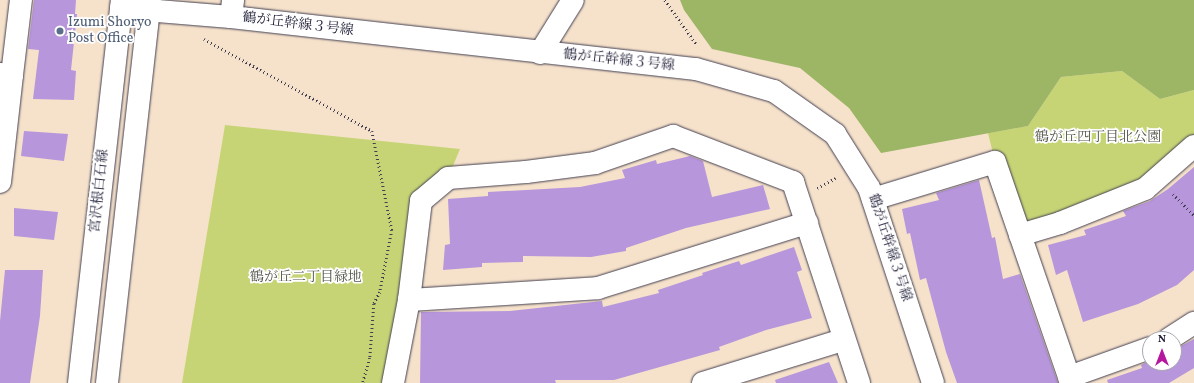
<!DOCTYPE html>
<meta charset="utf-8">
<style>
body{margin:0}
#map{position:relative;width:1194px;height:383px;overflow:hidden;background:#f6e2cb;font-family:Vollkorn,"Noto Serif JP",serif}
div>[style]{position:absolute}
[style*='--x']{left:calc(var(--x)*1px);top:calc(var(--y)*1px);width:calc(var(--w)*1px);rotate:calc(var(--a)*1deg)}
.green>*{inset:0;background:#c7d475}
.forest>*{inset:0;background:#9db666}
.building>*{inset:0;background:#b796dc}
.path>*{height:2.5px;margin-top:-1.25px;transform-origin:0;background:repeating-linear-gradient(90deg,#423f51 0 1px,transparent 0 4px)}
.roads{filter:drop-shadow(0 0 1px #423f51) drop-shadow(0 0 1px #423f51)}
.minor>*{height:22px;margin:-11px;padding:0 11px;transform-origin:11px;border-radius:11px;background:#fff}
.tertiary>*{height:22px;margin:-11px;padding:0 11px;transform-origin:11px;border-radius:11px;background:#fff}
.dots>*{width:11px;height:11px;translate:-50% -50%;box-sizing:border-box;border:2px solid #fff;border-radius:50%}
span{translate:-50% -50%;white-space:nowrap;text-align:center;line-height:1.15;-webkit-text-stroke:3.5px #fff;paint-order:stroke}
.service-label{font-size:14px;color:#4e5e75}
.left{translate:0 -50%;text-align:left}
.street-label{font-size:14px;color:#22223b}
.park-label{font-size:14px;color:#54574c}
.north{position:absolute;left:1142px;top:331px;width:40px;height:40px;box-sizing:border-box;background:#fff;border:1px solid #a7a7b1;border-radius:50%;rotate:0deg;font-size:11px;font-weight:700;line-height:16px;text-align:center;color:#22223b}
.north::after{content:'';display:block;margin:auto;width:14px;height:18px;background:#b5179e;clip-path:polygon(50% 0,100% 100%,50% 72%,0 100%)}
</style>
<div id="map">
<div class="green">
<div style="clip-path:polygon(1122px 71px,1160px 99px,1194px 90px,1194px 146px,1145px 189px,1020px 235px,995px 162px,988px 133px,1028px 126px,1061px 77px)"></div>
<div style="clip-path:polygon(225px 125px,460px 149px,448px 178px,421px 201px,393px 383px,182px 383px)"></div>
</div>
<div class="forest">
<div style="clip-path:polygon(680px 0,1194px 0,1194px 90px,1160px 99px,1122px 71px,1061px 77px,1028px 126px,881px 153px,849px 108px,800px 68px,712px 49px,684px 10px)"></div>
</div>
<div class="building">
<div style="clip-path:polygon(34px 0,76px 0,75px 14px,77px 14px,71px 70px,76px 71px,74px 100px,33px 99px,39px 50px,28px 49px)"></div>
<div style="clip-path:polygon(24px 131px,68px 134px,64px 161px,21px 156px)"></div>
<div style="clip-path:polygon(690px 156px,703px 161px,712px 197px,763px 185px,770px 209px,686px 228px,626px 248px,626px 251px,591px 257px,523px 256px,523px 262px,482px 263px,482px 267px,443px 270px,445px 245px,450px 244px,448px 199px,488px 196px,488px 192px,580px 187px,625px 178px,622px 170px,656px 160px,657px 164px)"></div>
<div style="clip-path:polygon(1194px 167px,1194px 270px,1177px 285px,1138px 304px,1083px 322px,1067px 270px,1056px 275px,1048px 245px,1086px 235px,1084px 230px,1126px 216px,1123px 211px,1150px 201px,1168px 189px)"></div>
<div style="clip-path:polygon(979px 180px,992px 238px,995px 237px,1003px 279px,1020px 274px,1058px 383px,957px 383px,946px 352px,926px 278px,920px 280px,910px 233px,907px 234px,902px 209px,939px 200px,936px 193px)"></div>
<div style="clip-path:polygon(14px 208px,58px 212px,54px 240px,14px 236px)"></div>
<div style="clip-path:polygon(794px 247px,802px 270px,797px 272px,812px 318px,766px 330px,719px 347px,720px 350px,614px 380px,555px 380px,556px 383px,420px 383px,421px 312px,510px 311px,602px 301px,603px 307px,659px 293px,658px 290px,703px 275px,702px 273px,739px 261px,741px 265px)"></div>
<div style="clip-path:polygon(5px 270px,43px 270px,40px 316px,30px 383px,0 383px,0 321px)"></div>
<div style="clip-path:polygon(1194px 339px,1194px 368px,1169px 383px,1108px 383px,1107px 380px,1142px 368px,1141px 365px,1150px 361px,1174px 363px,1174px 350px)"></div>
<div style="clip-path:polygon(829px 362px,838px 383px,776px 383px,775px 380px)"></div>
</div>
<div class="path">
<div style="--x:665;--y:0;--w:55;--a:54.6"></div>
<div style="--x:204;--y:39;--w:192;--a:28.7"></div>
<div style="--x:372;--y:131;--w:101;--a:78.6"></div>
<div style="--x:392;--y:230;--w:63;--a:101"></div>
<div style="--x:380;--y:292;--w:13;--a:117"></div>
<div style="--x:374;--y:304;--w:54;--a:94.2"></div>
<div style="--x:370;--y:358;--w:26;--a:106"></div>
<div style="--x:817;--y:188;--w:21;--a:-28"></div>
<div style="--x:1173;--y:194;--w:30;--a:45"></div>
</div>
<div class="roads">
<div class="minor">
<div style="--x:231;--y:17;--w:17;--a:-83"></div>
<div style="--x:540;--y:53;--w:62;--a:-58.1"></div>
<div style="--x:0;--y:74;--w:12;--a:5"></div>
<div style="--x:12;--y:75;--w:76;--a:-83.2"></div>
<div style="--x:0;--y:182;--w:108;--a:-83.6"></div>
<div style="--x:873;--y:199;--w:127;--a:-16.9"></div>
<div style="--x:995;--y:162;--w:234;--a:71"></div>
<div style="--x:1020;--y:235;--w:42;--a:-16.7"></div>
<div style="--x:1060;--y:223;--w:92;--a:-21.8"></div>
<div style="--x:1145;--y:189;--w:65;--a:-41.3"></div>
<div style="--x:409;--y:300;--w:189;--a:-3.6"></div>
<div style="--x:598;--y:288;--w:219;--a:-17.3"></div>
<div style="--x:1169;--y:339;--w:30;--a:-33"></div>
<div style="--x:1069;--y:377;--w:86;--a:-19.7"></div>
<div style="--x:393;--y:383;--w:85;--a:-79.1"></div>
<div style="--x:409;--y:300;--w:100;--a:-83.1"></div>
<div style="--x:421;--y:201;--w:35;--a:-40"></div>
<div style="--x:448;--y:178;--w:78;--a:-4.4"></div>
<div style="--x:526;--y:172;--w:70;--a:-7.4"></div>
<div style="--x:595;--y:163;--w:83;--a:-19.1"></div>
<div style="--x:673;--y:136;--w:129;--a:21"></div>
<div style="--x:793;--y:182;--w:212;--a:71.8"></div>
<div style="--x:703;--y:383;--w:146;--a:-17.1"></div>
</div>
<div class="tertiary">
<div style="--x:121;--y:8;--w:110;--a:4.7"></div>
<div style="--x:231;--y:17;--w:468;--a:6.4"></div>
<div style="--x:696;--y:69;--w:81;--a:15.8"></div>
<div style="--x:774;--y:91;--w:75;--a:35.2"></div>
<div style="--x:835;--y:134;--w:64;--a:57.8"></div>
<div style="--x:869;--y:188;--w:205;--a:71.8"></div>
<div style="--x:79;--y:383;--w:385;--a:-83.6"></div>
<div style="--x:107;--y:383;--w:385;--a:-83.6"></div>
</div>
</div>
<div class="dots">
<div style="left:60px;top:31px;background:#5c6f8a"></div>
</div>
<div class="service-label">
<span class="left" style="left:68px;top:31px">Izumi Shoryo<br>Post Office</span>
</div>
<div class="street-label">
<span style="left:298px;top:25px;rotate:7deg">鶴が丘幹線３号線</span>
<span style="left:619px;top:61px;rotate:6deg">鶴が丘幹線３号線</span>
<span style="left:100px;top:191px;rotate:-84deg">宮沢根白石線</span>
<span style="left:889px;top:248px;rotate:72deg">鶴が丘幹線３号線</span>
</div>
<div class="park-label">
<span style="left:1098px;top:138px">鶴が丘四丁目北公園</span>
<span style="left:306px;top:278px">鶴が丘二丁目緑地</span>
</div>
<div class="north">N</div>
</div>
